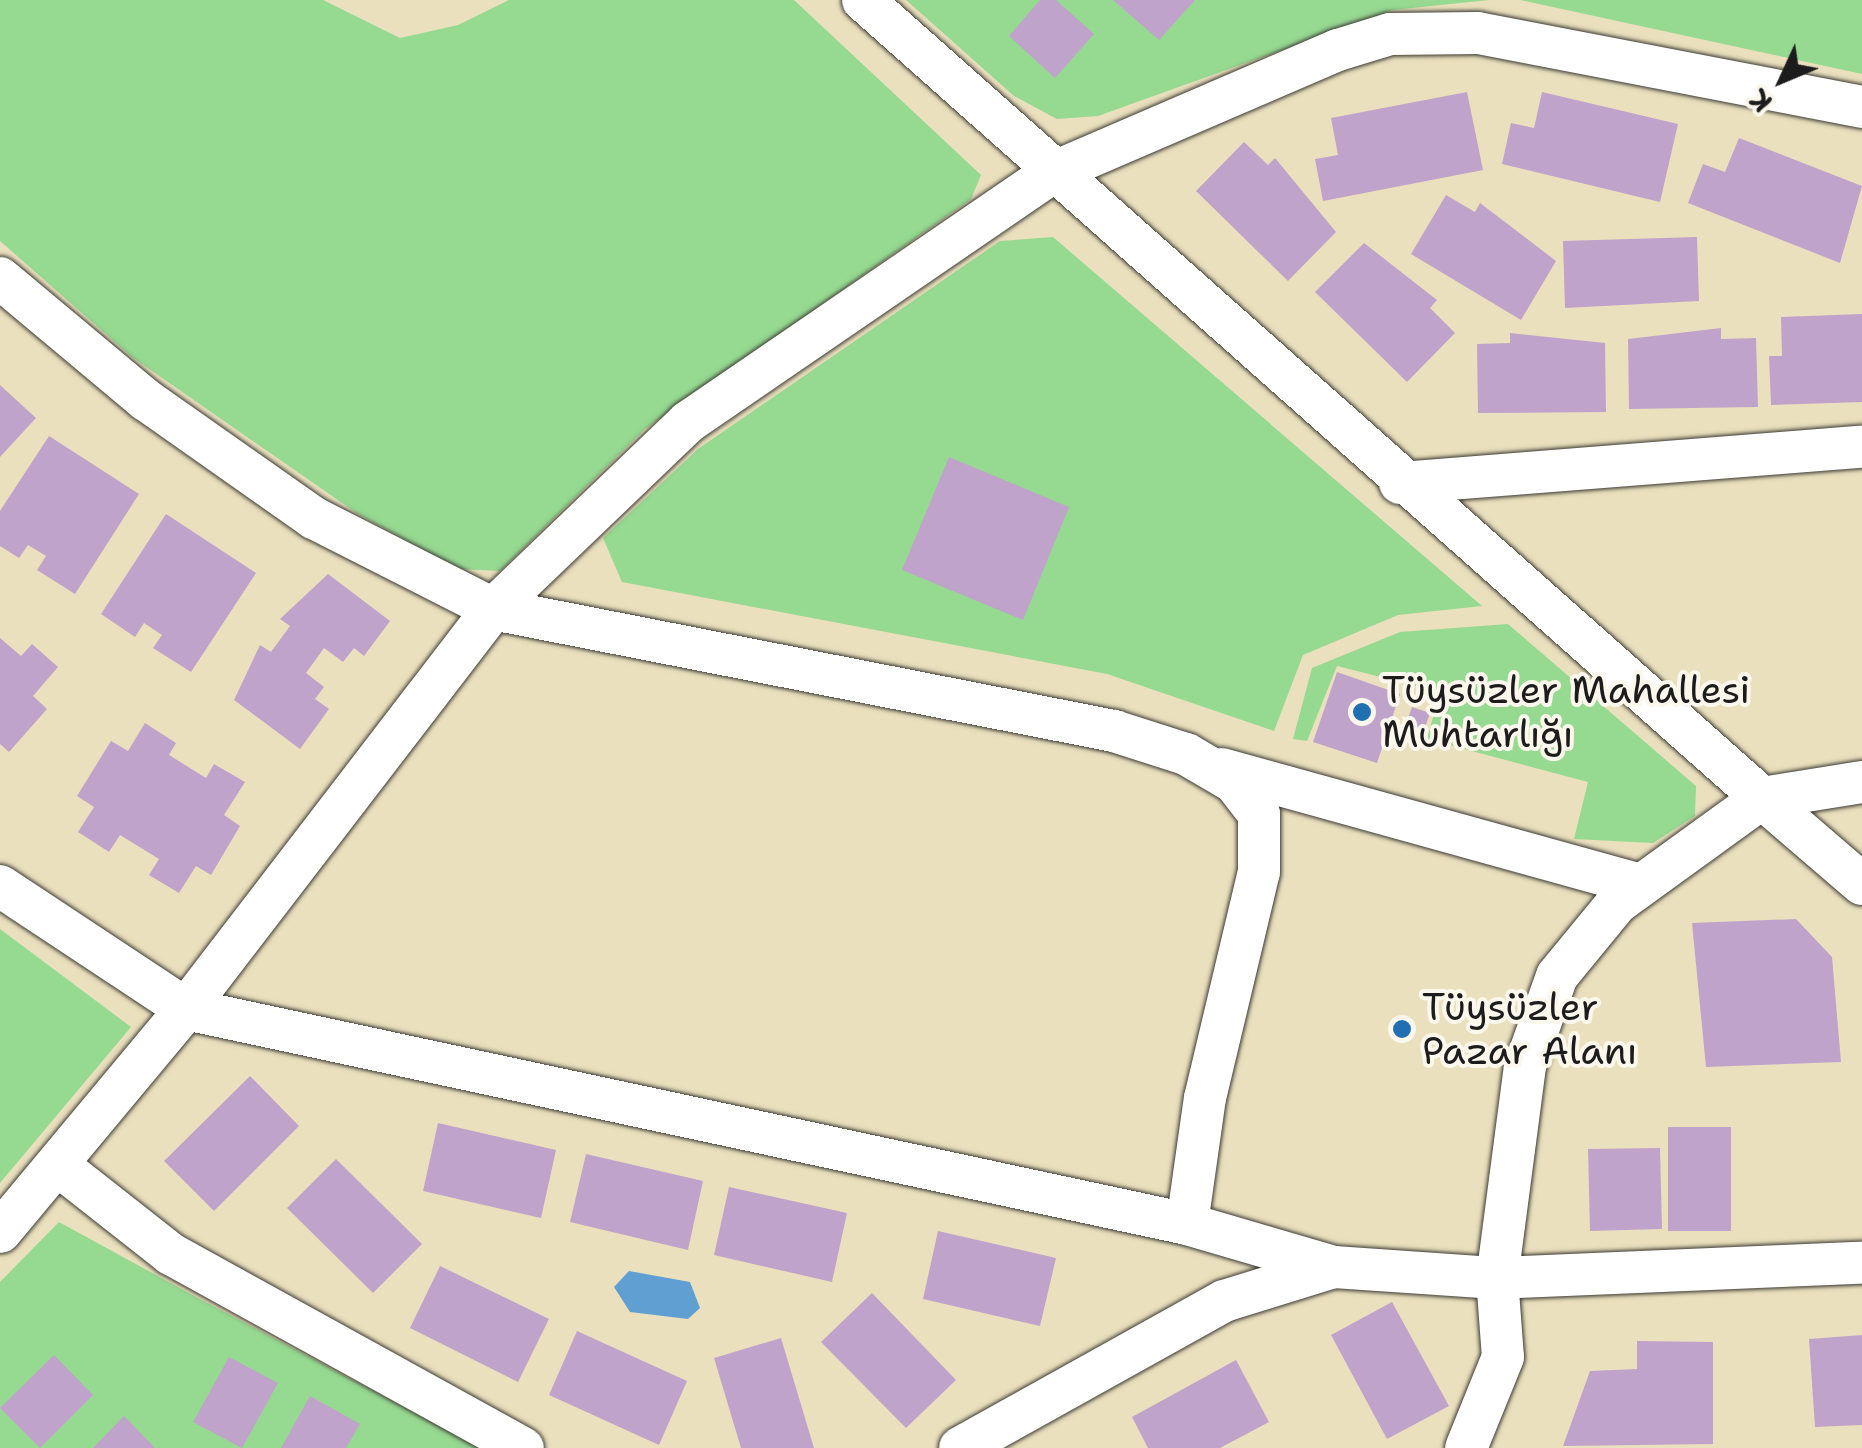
<!DOCTYPE html>
<meta charset="utf-8">
<style>
body{margin:0}
#map{position:relative;width:1862px;height:1448px;overflow:hidden;background:#eae0bd;font-family:"Shantell Sans",sans-serif}
div>[style]{position:absolute}
[style*='--x']{left:calc(var(--x)*1px);top:calc(var(--y)*1px);width:calc(var(--w)*1px);rotate:calc(var(--a)*1deg)}
.green>*{inset:0;background:#96d991}
.water>*{inset:0;background:#609fd2}
.building>*{inset:0;background:#c0a3ca}
.roads{filter:drop-shadow(0 0 2px #3b3934) drop-shadow(0 0 2px #3b3934)}
.minor>*{height:42px;margin:-21px;padding:0 21px;transform-origin:21px;border-radius:21px;background:#fff}
.dots>*{width:28px;height:28px;translate:-50% -50%;box-sizing:border-box;border:5px solid #fbf7ec;border-radius:50%}
span{translate:-50% -50%;white-space:nowrap;text-align:center;line-height:1.15;-webkit-text-stroke:8px #fbf7ec;paint-order:stroke}
.poi-label{font-size:38px;color:#1c1c1c}
.left{translate:0 -50%;text-align:left}
.north{position:absolute;left:1732px;top:30px;width:100px;height:100px;-webkit-text-stroke:8px #fbf7ec;paint-order:stroke;rotate:226deg;font-size:28px;font-weight:700;line-height:40px;text-align:center;color:#1c1c1c}
.north::after{content:'';display:block;margin:auto;width:35px;height:45px;background:#1c1c1c;clip-path:polygon(50% 0,100% 100%,50% 72%,0 100%)}
</style>
<div id="map">
<div class="green">
<div style="clip-path:polygon(0 0,323px 0,400px 38px,458px 25px,509px 0,794px 0,981px 175px,971px 199px,645px 429px,500px 571px,459px 569px,358px 514px,132px 357px,0 241px)"></div>
<div style="clip-path:polygon(906px 0,1489px 0,1393px 10px,1098px 116px,1057px 119px,1014px 96px)"></div>
<div style="clip-path:polygon(1520px 0,1862px 0,1862px 74px)"></div>
<div style="clip-path:polygon(1053px 237px,1482px 606px,1398px 615px,1303px 655px,1274px 731px,1107px 674px,622px 582px,603px 538px,698px 449px,1000px 241px)"></div>
<div style="clip-path:polygon(1508px 624px,1696px 786px,1695px 816px,1653px 843px,1574px 839px,1588px 782px,1427px 739px,1440px 692px,1337px 666px,1307px 741px,1293px 739px,1312px 668px,1400px 632px)"></div>
<div style="clip-path:polygon(0 929px,131px 1027px,0 1183px)"></div>
<div style="clip-path:polygon(59px 1222px,198px 1298px,481px 1448px,0 1448px,0 1282px)"></div>
</div>
<div class="water">
<div style="clip-path:polygon(629px 1271px,690px 1282px,700px 1308px,688px 1319px,630px 1312px,614px 1287px)"></div>
</div>
<div class="building">
<div style="clip-path:polygon(1040px 0,1056px 0,1094px 34px,1055px 78px,1009px 36px)"></div>
<div style="clip-path:polygon(1113px 0,1195px 0,1159px 40px)"></div>
<div style="clip-path:polygon(1467px 92px,1483px 170px,1323px 201px,1315px 159px,1338px 155px,1331px 118px)"></div>
<div style="clip-path:polygon(1542px 92px,1678px 124px,1660px 202px,1502px 164px,1511px 123px,1534px 128px)"></div>
<div style="clip-path:polygon(1739px 138px,1862px 186px,1840px 263px,1688px 203px,1703px 164px,1725px 172px)"></div>
<div style="clip-path:polygon(1244px 142px,1268px 165px,1275px 158px,1336px 232px,1288px 281px,1196px 191px)"></div>
<div style="clip-path:polygon(1446px 195px,1475px 212px,1480px 203px,1556px 261px,1521px 320px,1411px 254px)"></div>
<div style="clip-path:polygon(1697px 237px,1699px 301px,1565px 308px,1563px 241px)"></div>
<div style="clip-path:polygon(1364px 243px,1437px 300px,1430px 308px,1455px 333px,1407px 382px,1315px 292px)"></div>
<div style="clip-path:polygon(1862px 314px,1862px 402px,1771px 405px,1769px 356px,1782px 356px,1781px 317px)"></div>
<div style="clip-path:polygon(1721px 328px,1721px 339px,1756px 338px,1758px 407px,1629px 409px,1628px 339px)"></div>
<div style="clip-path:polygon(1510px 333px,1605px 343px,1606px 412px,1478px 413px,1477px 344px,1510px 343px)"></div>
<div style="clip-path:polygon(0 385px,36px 418px,0 457px)"></div>
<div style="clip-path:polygon(49px 436px,139px 494px,75px 594px,37px 570px,46px 556px,28px 545px,19px 558px,0 546px,0 511px)"></div>
<div style="clip-path:polygon(949px 457px,1069px 507px,1023px 620px,902px 570px)"></div>
<div style="clip-path:polygon(166px 514px,256px 573px,191px 672px,153px 648px,162px 635px,144px 623px,135px 637px,101px 614px)"></div>
<div style="clip-path:polygon(328px 574px,390px 621px,364px 656px,354px 648px,343px 662px,324px 648px,306px 673px,324px 687px,315px 699px,329px 709px,300px 749px,234px 700px,260px 645px,271px 652px,290px 626px,280px 619px)"></div>
<div style="clip-path:polygon(0 638px,21px 656px,32px 644px,58px 667px,33px 696px,47px 709px,9px 752px,0 744px)"></div>
<div style="clip-path:polygon(1337px 672px,1400px 694px,1377px 763px,1313px 742px)"></div>
<div style="clip-path:polygon(1412px 707px,1430px 713px,1422px 736px,1404px 730px)"></div>
<div style="clip-path:polygon(145px 723px,176px 743px,169px 755px,206px 778px,214px 764px,245px 782px,224px 815px,240px 826px,211px 875px,196px 866px,179px 893px,149px 875px,159px 859px,120px 835px,109px 852px,78px 832px,94px 807px,77px 796px,111px 741px,128px 751px)"></div>
<div style="clip-path:polygon(1796px 919px,1832px 957px,1841px 1062px,1706px 1067px,1692px 923px)"></div>
<div style="clip-path:polygon(250px 1076px,299px 1126px,214px 1211px,164px 1161px)"></div>
<div style="clip-path:polygon(438px 1123px,556px 1150px,541px 1218px,423px 1191px)"></div>
<div style="clip-path:polygon(1668px 1127px,1731px 1127px,1731px 1231px,1668px 1231px)"></div>
<div style="clip-path:polygon(1660px 1148px,1662px 1229px,1590px 1231px,1588px 1149px)"></div>
<div style="clip-path:polygon(586px 1154px,703px 1181px,688px 1250px,570px 1222px)"></div>
<div style="clip-path:polygon(336px 1159px,422px 1244px,373px 1293px,287px 1208px)"></div>
<div style="clip-path:polygon(729px 1187px,847px 1213px,832px 1282px,714px 1255px)"></div>
<div style="clip-path:polygon(938px 1231px,1056px 1258px,1040px 1326px,923px 1299px)"></div>
<div style="clip-path:polygon(440px 1266px,549px 1319px,518px 1382px,410px 1328px)"></div>
<div style="clip-path:polygon(872px 1293px,956px 1380px,906px 1428px,821px 1342px)"></div>
<div style="clip-path:polygon(1392px 1302px,1449px 1406px,1387px 1439px,1331px 1335px)"></div>
<div style="clip-path:polygon(577px 1331px,687px 1381px,659px 1445px,549px 1395px)"></div>
<div style="clip-path:polygon(1862px 1335px,1862px 1425px,1815px 1427px,1809px 1339px)"></div>
<div style="clip-path:polygon(781px 1338px,814px 1448px,741px 1448px,714px 1358px)"></div>
<div style="clip-path:polygon(1637px 1341px,1713px 1342px,1713px 1444px,1563px 1446px,1590px 1371px,1637px 1369px)"></div>
<div style="clip-path:polygon(54px 1355px,93px 1395px,40px 1448px,0 1408px)"></div>
<div style="clip-path:polygon(229px 1357px,278px 1383px,242px 1448px,193px 1422px)"></div>
<div style="clip-path:polygon(1236px 1360px,1269px 1422px,1220px 1448px,1148px 1448px,1132px 1417px)"></div>
<div style="clip-path:polygon(310px 1396px,360px 1424px,346px 1448px,281px 1448px)"></div>
<div style="clip-path:polygon(124px 1416px,155px 1448px,93px 1448px)"></div>
</div>
<div class="roads">
<div class="minor">
<div style="--x:863;--y:0;--w:1202;--a:41.59"></div>
<div style="--x:1762;--y:798;--w:179;--a:144.1"></div>
<div style="--x:1617;--y:903;--w:94;--a:129.4"></div>
<div style="--x:1557;--y:976;--w:96;--a:109.6"></div>
<div style="--x:1525;--y:1066;--w:214;--a:97.5"></div>
<div style="--x:1497;--y:1278;--w:365;--a:-2.4"></div>
<div style="--x:0;--y:278;--w:190;--a:39.9"></div>
<div style="--x:146;--y:400;--w:205;--a:35.1"></div>
<div style="--x:314;--y:518;--w:201;--a:26.9"></div>
<div style="--x:493;--y:609;--w:504;--a:127.51"></div>
<div style="--x:186;--y:1009;--w:290;--a:129.8"></div>
<div style="--x:1400;--y:483;--w:463;--a:-4.5"></div>
<div style="--x:1222;--y:769;--w:434;--a:15.5"></div>
<div style="--x:1862;--y:782;--w:101;--a:170.9"></div>
<div style="--x:1762;--y:798;--w:132;--a:40.7"></div>
<div style="--x:0;--y:886;--w:223;--a:33.5"></div>
<div style="--x:186;--y:1009;--w:1024;--a:12.12"></div>
<div style="--x:1187;--y:1224;--w:153;--a:16.3"></div>
<div style="--x:59;--y:1166;--w:142;--a:38.2"></div>
<div style="--x:171;--y:1254;--w:402;--a:28.9"></div>
<div style="--x:1187;--y:1224;--w:127;--a:-81.9"></div>
<div style="--x:1205;--y:1098;--w:232;--a:-76.6"></div>
<div style="--x:1259;--y:872;--w:58;--a:-90"></div>
<div style="--x:1259;--y:814;--w:41;--a:-128"></div>
<div style="--x:1234;--y:782;--w:56;--a:-149.7"></div>
<div style="--x:1186;--y:754;--w:76;--a:-162.3"></div>
<div style="--x:1114;--y:731;--w:633;--a:-168.89"></div>
<div style="--x:493;--y:609;--w:270;--a:-43.8"></div>
<div style="--x:688;--y:422;--w:441;--a:-34.4"></div>
<div style="--x:1052;--y:173;--w:311;--a:-23.3"></div>
<div style="--x:1338;--y:50;--w:54;--a:-17.1"></div>
<div style="--x:1390;--y:34;--w:88;--a:-0.7"></div>
<div style="--x:1478;--y:33;--w:391;--a:10.9"></div>
<div style="--x:960;--y:1448;--w:302;--a:-29.1"></div>
<div style="--x:1224;--y:1301;--w:115;--a:-17.2"></div>
<div style="--x:1334;--y:1267;--w:163;--a:3.9"></div>
<div style="--x:1497;--y:1278;--w:79;--a:85.7"></div>
<div style="--x:1503;--y:1357;--w:98;--a:112.1"></div>
</div>
</div>
<div class="dots">
<div style="left:1362px;top:712px;background:#1f6fb2"></div>
<div style="left:1402px;top:1029px;background:#1f6fb2"></div>
</div>
<div class="poi-label">
<span class="left" style="left:1382px;top:712px">Tüysüzler Mahallesi<br>Muhtarlığı</span>
<span class="left" style="left:1422px;top:1029px">Tüysüzler<br>Pazar Alanı</span>
</div>
<div class="north">K</div>
</div>
